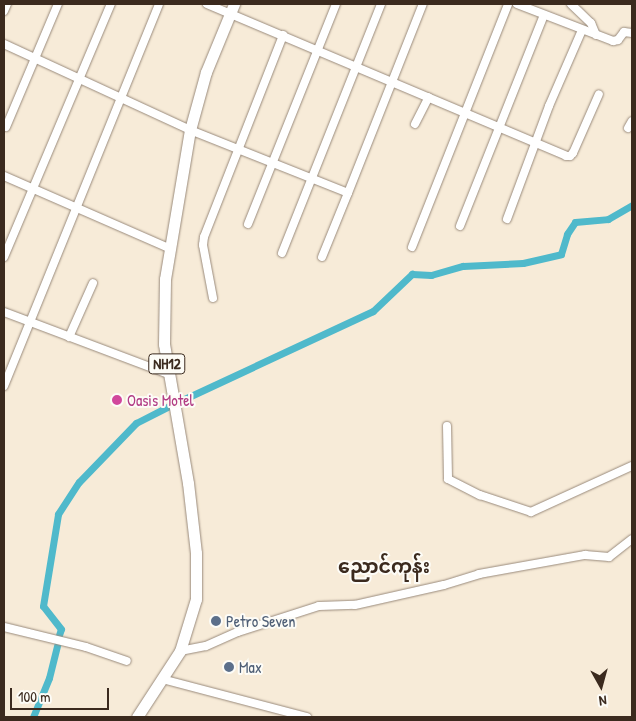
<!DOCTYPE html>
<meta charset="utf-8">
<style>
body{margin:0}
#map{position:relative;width:636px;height:721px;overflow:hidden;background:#f7ebd8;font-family:"Patrick Hand","Noto Sans Myanmar",sans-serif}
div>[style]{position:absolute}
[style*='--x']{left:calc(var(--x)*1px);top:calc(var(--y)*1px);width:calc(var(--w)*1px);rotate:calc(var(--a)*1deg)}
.canal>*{height:7px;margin:-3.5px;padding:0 3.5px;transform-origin:3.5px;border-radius:3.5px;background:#4fb9cb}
.roads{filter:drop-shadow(0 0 1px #998a7b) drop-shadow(0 0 1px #998a7b)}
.minor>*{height:8px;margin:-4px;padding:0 4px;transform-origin:4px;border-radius:4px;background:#fff}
.highway>*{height:11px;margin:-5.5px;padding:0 5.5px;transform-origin:5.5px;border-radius:5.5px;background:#fff}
.dots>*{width:14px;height:14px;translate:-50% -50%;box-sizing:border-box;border:2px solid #fdfcf7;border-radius:50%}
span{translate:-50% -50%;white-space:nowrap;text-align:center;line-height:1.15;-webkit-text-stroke:4px #fdfcf7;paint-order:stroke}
.shield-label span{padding:1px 4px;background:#fdfcf7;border:1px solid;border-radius:4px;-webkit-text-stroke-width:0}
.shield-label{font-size:15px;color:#3b2a1e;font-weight:700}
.hotel-label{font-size:16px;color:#b23c85}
.left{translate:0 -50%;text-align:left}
.service-label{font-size:16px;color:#4e5e75}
.quarter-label{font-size:19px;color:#3b2a1e;font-weight:700}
.frame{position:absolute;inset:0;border:5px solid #3b2a1e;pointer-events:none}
.north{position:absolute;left:576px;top:661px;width:50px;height:50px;-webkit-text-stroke:4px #fdfcf7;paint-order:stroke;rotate:173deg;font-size:14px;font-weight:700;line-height:20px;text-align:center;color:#3b2a1e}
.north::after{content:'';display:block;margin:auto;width:18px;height:22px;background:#3b2a1e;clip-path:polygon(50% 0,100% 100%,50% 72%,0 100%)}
.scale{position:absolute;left:10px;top:688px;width:99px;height:22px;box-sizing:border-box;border:2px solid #3b2a1e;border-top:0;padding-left:6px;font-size:15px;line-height:18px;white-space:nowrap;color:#3b2a1e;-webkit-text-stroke:4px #fdfcf7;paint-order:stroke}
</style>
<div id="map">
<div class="canal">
<div style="--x:180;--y:401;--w:213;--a:-25"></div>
<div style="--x:373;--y:311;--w:54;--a:-43.5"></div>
<div style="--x:412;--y:274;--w:19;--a:3"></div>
<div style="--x:431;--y:275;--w:33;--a:-16"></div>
<div style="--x:463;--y:266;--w:60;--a:-2.9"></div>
<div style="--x:523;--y:263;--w:39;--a:-13"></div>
<div style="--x:561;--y:254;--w:21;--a:-73"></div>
<div style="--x:567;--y:234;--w:14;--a:-56"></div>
<div style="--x:575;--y:222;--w:33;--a:-5"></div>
<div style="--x:608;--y:219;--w:28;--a:-30"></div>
<div style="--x:59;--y:635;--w:6;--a:-72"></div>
<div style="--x:61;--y:629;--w:29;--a:-128"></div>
<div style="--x:43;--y:606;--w:93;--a:-80.7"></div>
<div style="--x:58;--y:514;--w:38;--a:-57"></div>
<div style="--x:79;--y:482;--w:82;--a:-46"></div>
<div style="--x:136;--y:423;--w:36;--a:-27"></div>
<div style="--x:33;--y:717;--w:42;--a:-67.7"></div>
<div style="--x:49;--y:678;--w:34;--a:-76"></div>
</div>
<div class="roads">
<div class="minor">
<div style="--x:207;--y:4;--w:390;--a:22.9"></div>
<div style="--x:566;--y:156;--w:4;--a:0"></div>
<div style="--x:570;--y:156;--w:4;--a:-45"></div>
<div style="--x:573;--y:153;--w:64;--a:-66.2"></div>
<div style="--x:517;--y:4;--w:103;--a:21.1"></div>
<div style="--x:613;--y:41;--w:5;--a:-11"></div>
<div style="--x:618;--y:40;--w:10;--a:-53"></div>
<div style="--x:624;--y:32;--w:8;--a:7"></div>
<div style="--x:571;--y:4;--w:28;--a:44"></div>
<div style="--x:591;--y:23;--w:13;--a:67"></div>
<div style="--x:4;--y:11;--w:8;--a:-67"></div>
<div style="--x:4;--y:44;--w:205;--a:24.8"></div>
<div style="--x:190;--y:130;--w:170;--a:21.7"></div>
<div style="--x:348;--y:193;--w:69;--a:112.1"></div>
<div style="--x:415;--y:124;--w:30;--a:-63"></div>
<div style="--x:6;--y:127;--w:134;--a:-67.1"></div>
<div style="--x:628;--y:128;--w:8;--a:-60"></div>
<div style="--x:4;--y:176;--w:180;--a:23.6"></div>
<div style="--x:348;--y:193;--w:203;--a:-68.4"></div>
<div style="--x:507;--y:219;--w:121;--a:-69.6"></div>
<div style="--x:549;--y:106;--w:83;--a:-66.5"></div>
<div style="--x:248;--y:224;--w:237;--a:-68.2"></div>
<div style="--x:460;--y:226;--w:227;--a:-68.3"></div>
<div style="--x:412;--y:247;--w:261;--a:-68.4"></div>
<div style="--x:282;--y:253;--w:268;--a:-68.3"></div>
<div style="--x:4;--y:257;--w:275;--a:-67.1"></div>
<div style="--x:213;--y:298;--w:54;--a:-100.7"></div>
<div style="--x:203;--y:245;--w:8;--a:-83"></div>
<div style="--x:204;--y:237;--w:217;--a:-68.6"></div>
<div style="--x:4;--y:312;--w:175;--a:20.7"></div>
<div style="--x:69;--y:337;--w:59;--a:-66"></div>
<div style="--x:4;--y:386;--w:412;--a:-67.9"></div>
<div style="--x:447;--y:426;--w:53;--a:88.9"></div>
<div style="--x:448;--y:479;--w:36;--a:27"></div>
<div style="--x:480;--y:495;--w:54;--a:18.4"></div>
<div style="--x:531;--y:512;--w:111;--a:-24.5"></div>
<div style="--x:4;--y:627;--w:84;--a:13.7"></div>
<div style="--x:86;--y:647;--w:43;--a:18.9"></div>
<div style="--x:180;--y:651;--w:26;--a:-11"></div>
<div style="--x:206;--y:646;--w:35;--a:-24"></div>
<div style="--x:238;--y:632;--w:85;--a:-17.8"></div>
<div style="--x:319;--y:606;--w:36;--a:-2"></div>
<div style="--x:355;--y:605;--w:91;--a:-12.7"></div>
<div style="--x:444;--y:585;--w:37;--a:-17"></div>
<div style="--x:479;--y:574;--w:108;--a:-10.2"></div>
<div style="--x:585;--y:555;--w:24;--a:5"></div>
<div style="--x:609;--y:557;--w:29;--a:-38"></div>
<div style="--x:162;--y:679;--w:150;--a:14.7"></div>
</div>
<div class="highway">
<div style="--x:137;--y:717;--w:79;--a:-56.9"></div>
<div style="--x:180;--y:651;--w:54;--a:-72.9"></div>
<div style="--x:196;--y:599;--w:46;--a:-90"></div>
<div style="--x:196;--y:553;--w:70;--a:-96.5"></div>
<div style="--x:188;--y:483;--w:141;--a:-99.8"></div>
<div style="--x:164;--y:344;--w:65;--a:-89.1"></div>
<div style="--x:165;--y:279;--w:151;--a:-80.5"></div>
<div style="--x:190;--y:130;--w:60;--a:-74.6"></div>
<div style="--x:206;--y:72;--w:74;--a:-67.6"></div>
</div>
</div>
<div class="dots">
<div style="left:117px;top:400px;background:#d1479c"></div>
<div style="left:216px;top:621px;background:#5c6f8a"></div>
<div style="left:229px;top:667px;background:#5c6f8a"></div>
</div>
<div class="shield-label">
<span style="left:167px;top:364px">NH12</span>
</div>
<div class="hotel-label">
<span class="left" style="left:127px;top:400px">Oasis Motel</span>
</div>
<div class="service-label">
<span class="left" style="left:226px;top:621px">Petro Seven</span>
<span class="left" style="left:239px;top:667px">Max</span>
</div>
<div class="quarter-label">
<span style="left:384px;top:567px">ညောင်ကုန်း</span>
</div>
<div class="frame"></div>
<div class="north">N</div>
<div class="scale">100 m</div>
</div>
